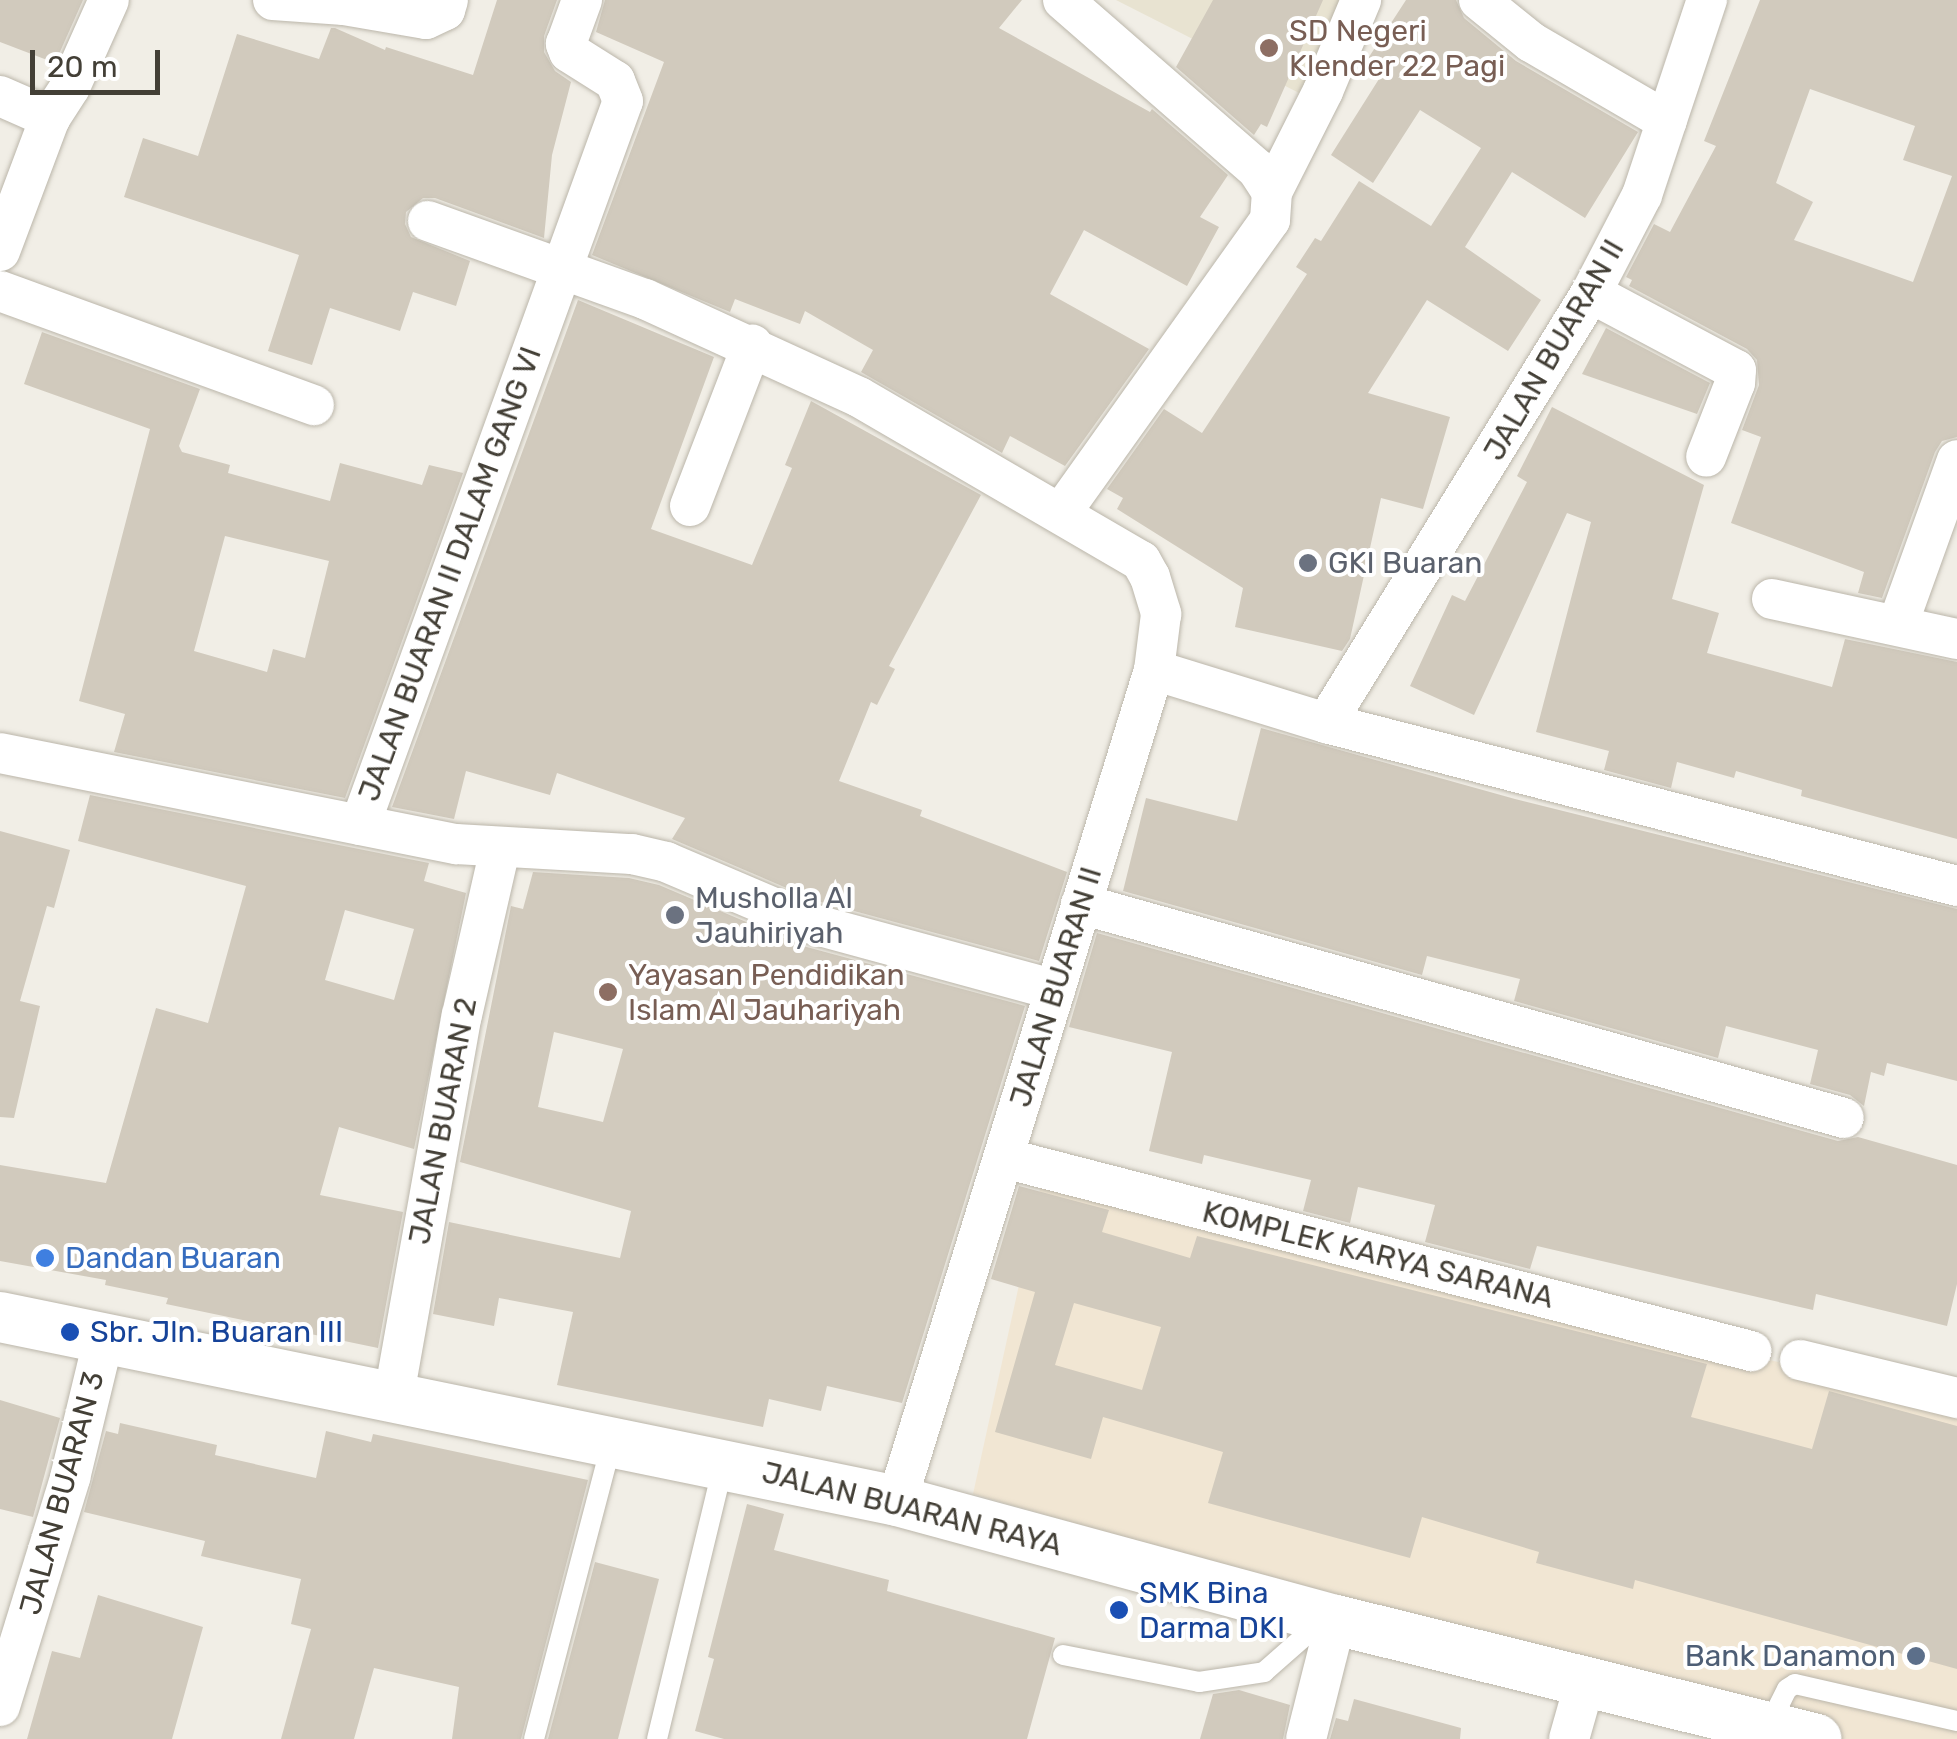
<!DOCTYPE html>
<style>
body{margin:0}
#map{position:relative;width:1957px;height:1739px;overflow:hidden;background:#f1eee6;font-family:Rubik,sans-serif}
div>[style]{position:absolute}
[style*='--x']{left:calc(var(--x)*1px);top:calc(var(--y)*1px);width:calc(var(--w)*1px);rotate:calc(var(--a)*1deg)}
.commercial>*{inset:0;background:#f1e6d3}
.education>*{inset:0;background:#e8e3d1}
.building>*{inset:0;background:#d1cabd}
.roads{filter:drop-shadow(0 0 2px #bbb6aa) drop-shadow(0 0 2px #bbb6aa)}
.service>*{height:20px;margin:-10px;padding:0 10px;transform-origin:10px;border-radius:10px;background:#fff}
.minor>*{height:40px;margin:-20px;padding:0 20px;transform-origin:20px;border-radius:20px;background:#fff}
.tertiary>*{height:50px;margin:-25px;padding:0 25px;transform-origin:25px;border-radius:25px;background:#fff}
.dots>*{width:28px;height:28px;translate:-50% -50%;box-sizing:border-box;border:5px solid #fff;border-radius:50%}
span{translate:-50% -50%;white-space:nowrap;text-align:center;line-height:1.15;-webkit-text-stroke:8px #fff;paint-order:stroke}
.education-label{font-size:30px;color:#785e54}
.left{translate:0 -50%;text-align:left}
.street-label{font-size:30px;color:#433f36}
.worship-label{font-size:30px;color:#5b616d}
.shop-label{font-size:30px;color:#366cbe}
.transit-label{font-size:30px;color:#164399}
.service-label{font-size:30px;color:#4e5e75}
.right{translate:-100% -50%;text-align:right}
.scale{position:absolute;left:30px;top:50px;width:130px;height:45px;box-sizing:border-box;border:5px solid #433f36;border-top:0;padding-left:12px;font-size:30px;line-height:35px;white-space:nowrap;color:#433f36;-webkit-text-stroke:8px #fff;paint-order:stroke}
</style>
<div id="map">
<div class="commercial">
<div style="clip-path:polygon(1041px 1185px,1957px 1405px,1957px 1739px,1825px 1739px,973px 1494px)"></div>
</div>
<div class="education">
<div style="clip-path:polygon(1116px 0,1349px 0,1307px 97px)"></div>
</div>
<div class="building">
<div style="clip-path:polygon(0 0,83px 0,55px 63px,0 42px)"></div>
<div style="clip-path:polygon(497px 0,557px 0,544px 36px,544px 52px,555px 71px,571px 82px,552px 155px,544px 238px,435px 198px,423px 198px,406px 212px,405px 224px,411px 237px,470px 261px,456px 306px,413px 292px,400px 331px,330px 308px,312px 365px,268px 351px,299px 255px,124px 197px,143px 138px,198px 156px,237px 34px,319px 59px,331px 28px,335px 28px,385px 50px,386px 47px,473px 75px)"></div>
<div style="clip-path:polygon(605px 0,1022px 0,999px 28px,1150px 112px,1152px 109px,1228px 175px,1200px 217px,1219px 227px,1187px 286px,1084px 230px,1050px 294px,1149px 349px,1065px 466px,1010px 436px,1002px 453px,861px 372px,873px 350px,805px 311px,800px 324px,735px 299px,730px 312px,592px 255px,664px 62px,596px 32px)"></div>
<div style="clip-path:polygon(1213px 0,1323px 0,1267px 127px,1261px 124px,1254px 135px,1176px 67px)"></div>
<div style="clip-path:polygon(1406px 0,1456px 0,1464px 18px,1516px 61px,1638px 132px,1585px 218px,1512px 172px,1465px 247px,1541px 300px,1508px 351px,1427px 300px,1368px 393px,1450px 417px,1423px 509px,1381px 498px,1350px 639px,1342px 651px,1235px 627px,1243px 588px,1117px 509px,1123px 498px,1107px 489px,1164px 409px,1202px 433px,1307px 274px,1296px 267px,1315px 238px,1321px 241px,1359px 181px,1431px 226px,1481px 148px,1420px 110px,1373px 183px,1331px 155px,1384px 71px,1367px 60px)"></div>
<div style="clip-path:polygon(evenodd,1760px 0,1957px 0,1957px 437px,1942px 441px,1935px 452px,1882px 598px,1858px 593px,1864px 572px,1731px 523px,1761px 437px,1742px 430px,1759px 385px,1757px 360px,1747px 349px,1629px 286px,1632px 280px,1626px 277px,1654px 224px,1670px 232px,1716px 146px,1704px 141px,1760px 0,1810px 89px,1915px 126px,1903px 160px,1952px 176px,1913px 282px,1794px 240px,1813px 202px,1776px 183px,1810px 89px)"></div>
<div style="clip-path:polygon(578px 300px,714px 357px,651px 529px,752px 565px,792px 468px,785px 465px,811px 401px,981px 495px,889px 666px,895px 669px,877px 705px,871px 702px,839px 781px,922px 810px,920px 816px,1067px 872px,1039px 961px,817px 901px,672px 839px,685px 818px,557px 773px,550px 795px,466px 771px,454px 819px,392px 807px)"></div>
<div style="clip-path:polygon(1606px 328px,1710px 383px,1697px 414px,1582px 374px)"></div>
<div style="clip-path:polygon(evenodd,42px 332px,200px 389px,179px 446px,182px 452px,230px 465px,228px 473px,330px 501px,340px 463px,422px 485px,429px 465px,463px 473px,345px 798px,114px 752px,125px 714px,79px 701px,150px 429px,24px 384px,42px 332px,225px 536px,329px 561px,305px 658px,273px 649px,267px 672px,194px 651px,225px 536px)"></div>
<div style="clip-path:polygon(1552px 407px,1704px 485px,1672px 599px,1719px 613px,1707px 653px,1832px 687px,1845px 639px,1957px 662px,1957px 839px,1801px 796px,1802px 790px,1736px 771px,1734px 778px,1677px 762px,1671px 788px,1604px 770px,1609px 751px,1536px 732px,1591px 522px,1567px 513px,1474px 715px,1410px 686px,1452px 595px,1465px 601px,1527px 482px,1517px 476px)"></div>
<div style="clip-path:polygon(1261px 728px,1515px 799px,1957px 909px,1957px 1081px,1887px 1063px,1884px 1076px,1871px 1072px,1864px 1106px,1850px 1095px,1810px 1084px,1818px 1050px,1726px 1026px,1718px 1058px,1514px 1001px,1520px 979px,1427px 956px,1422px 975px,1123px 891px,1146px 798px,1237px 821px)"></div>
<div style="clip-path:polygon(evenodd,90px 795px,429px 863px,424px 881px,466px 893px,414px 1149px,339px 1127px,320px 1195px,403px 1212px,378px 1348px,166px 1304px,168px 1298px,105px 1285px,106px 1280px,0 1261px,0 1165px,106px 1183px,156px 1008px,208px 1023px,246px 886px,78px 841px,90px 795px,345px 910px,414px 929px,394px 1000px,325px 980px,345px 910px)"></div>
<div style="clip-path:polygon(0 831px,70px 850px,54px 908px,47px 906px,20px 1001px,40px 1006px,14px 1118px,0 1117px)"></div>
<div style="clip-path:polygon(evenodd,533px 872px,629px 878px,659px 885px,803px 946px,1025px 1006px,902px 1403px,827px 1386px,821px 1411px,769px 1399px,763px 1427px,557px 1385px,573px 1312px,499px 1298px,494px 1326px,433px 1314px,449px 1222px,620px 1258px,631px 1211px,460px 1162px,511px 906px,523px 909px,533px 872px,554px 1032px,623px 1049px,603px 1122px,538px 1107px,554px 1032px)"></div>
<div style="clip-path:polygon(1097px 933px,1838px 1141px,1858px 1137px,1957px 1165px,1957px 1284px,1947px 1326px,1816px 1294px,1813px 1310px,1537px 1246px,1530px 1269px,1425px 1242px,1435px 1205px,1358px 1187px,1350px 1223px,1303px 1211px,1311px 1180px,1204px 1155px,1202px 1164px,1149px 1151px,1172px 1052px,1069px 1027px)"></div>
<div style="clip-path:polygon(evenodd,1019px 1186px,1109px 1210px,1102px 1232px,1190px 1258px,1197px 1236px,1707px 1364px,1691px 1417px,1812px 1449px,1829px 1391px,1957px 1426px,1957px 1669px,1635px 1580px,1633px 1589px,1536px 1563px,1539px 1552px,1422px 1517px,1410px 1558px,1208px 1503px,1223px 1452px,1103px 1417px,1091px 1459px,995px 1432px,1035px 1292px,991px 1279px,1019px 1186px,1074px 1303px,1161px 1327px,1142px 1390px,1055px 1365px,1074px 1303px)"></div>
<div style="clip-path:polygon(0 1400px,60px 1418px,33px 1517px,0 1509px)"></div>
<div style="clip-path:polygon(120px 1423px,217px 1445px,215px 1455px,316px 1478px,326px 1431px,371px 1442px,373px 1434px,588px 1480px,521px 1739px,452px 1739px,459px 1687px,374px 1668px,354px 1739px,281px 1739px,311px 1629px,291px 1624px,301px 1579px,201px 1556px,205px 1541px,84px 1512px,106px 1431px,118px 1434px)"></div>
<div style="clip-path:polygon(747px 1504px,784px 1514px,774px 1550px,889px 1580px,887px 1591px,1055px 1638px,1027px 1739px,724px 1739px,695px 1731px,714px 1659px,708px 1657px)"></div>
<div style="clip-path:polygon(595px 1562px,659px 1579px,618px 1739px,548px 1739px)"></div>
<div style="clip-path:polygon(98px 1595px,203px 1627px,172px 1739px,27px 1739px,52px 1651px,80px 1658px)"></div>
<div style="clip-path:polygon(1239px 1690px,1290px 1705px,1283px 1739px,1200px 1739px,1213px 1694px)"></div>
<div style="clip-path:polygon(1354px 1699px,1461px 1728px,1460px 1739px,1330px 1739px,1336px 1718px,1348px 1721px)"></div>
</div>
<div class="roads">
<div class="service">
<div style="--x:1063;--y:1655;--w:139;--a:11.2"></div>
<div style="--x:1199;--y:1682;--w:66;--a:-8.7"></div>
<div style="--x:1264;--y:1672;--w:76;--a:-41.3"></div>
<div style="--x:1768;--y:1727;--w:42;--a:-63.4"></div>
<div style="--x:1787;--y:1689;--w:9;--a:-32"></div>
<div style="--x:1795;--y:1684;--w:166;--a:12.9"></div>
<div style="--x:534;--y:1739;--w:308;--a:-75.3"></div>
<div style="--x:657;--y:1739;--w:281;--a:-76.4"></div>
</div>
<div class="minor">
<div style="--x:273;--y:0;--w:71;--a:4"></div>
<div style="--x:344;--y:5;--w:83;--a:9.7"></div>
<div style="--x:426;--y:19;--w:21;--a:-25"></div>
<div style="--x:445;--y:10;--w:10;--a:-73"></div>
<div style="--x:1063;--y:0;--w:257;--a:41.1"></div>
<div style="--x:1257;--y:169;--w:27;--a:57"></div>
<div style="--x:1479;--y:0;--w:67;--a:38.9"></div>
<div style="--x:1531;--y:42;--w:157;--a:30.2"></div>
<div style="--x:0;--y:96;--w:55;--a:23.7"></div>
<div style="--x:428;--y:221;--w:231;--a:19.8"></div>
<div style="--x:645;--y:299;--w:235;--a:24.6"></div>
<div style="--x:859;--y:397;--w:326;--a:30.2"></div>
<div style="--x:1141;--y:561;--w:18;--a:61"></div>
<div style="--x:1150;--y:577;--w:39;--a:73"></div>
<div style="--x:1161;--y:614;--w:56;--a:97.1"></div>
<div style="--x:1154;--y:670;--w:870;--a:107.19"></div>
<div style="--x:0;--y:251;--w:142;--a:-69.4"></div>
<div style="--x:50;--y:118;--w:37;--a:-57"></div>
<div style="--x:70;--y:87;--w:95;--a:-65.9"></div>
<div style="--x:0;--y:291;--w:334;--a:20"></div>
<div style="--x:1591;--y:293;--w:164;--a:28"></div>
<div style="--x:1736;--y:370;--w:13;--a:94"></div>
<div style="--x:1735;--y:383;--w:79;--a:111.4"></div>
<div style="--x:690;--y:506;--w:173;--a:-68.9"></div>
<div style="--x:1061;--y:513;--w:360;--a:-54.5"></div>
<div style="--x:1270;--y:220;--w:28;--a:-86"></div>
<div style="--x:1272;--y:192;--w:113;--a:-63.2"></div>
<div style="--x:1323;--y:91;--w:99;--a:-67.3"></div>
<div style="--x:1772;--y:599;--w:189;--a:12.2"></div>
<div style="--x:1898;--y:624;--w:174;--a:-70.2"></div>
<div style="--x:1154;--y:670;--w:180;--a:17.1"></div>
<div style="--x:1326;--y:723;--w:652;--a:14.48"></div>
<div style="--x:1326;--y:723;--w:505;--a:-58.36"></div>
<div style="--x:1591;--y:293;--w:110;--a:-62.5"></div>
<div style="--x:1642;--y:195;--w:206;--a:-71.6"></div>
<div style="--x:0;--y:753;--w:465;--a:11.3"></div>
<div style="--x:456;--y:844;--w:176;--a:3.3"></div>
<div style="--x:632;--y:854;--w:35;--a:13"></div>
<div style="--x:666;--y:862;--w:155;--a:23.1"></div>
<div style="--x:809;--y:923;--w:255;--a:15.2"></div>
<div style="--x:360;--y:825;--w:770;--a:-70.04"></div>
<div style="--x:623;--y:101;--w:22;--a:-112"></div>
<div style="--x:615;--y:81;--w:54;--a:-147.8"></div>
<div style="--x:569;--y:52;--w:9;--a:-111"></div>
<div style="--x:566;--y:44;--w:47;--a:-70"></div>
<div style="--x:1081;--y:904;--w:792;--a:15.67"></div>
<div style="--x:1004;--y:1158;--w:772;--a:14.49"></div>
<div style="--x:1800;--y:1360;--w:162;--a:13.6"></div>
<div style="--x:394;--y:1395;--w:386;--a:-79.9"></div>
<div style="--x:462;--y:1015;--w:170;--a:-77.1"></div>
<div style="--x:0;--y:1706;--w:239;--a:-72.9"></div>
<div style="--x:70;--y:1478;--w:145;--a:-76.4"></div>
<div style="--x:1306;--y:1739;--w:123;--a:-75.9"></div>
<div style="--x:1569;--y:1739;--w:62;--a:-74.2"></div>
</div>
<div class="tertiary">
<div style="--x:0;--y:1317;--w:916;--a:11.59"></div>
<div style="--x:897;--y:1501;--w:455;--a:15.2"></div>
<div style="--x:1336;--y:1620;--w:495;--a:13.9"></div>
</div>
</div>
<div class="dots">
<div style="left:1269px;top:48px;background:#8d6e63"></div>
<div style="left:1308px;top:563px;background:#6b7280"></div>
<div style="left:675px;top:915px;background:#6b7280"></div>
<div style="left:608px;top:992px;background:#8d6e63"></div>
<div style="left:45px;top:1258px;background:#3f7fe0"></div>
<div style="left:70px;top:1332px;background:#1a4fb4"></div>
<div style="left:1119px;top:1610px;background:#1a4fb4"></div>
<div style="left:1916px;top:1656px;background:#5c6f8a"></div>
</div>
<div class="education-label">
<span class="left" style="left:1289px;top:48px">SD Negeri<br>Klender 22 Pagi</span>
<span class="left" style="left:628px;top:992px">Yayasan Pendidikan<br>Islam Al Jauhariyah</span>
</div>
<div class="street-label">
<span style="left:1554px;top:350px;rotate:-60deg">JALAN BUARAN II</span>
<span style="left:450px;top:574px;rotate:-70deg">JALAN BUARAN II DALAM GANG VI</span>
<span style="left:1056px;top:987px;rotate:-73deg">JALAN BUARAN II</span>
<span style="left:443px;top:1121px;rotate:-79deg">JALAN BUARAN 2</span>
<span style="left:1378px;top:1255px;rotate:14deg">KOMPLEK KARYA SARANA</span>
<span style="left:62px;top:1493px;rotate:-75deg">JALAN BUARAN 3</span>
<span style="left:912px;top:1509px;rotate:14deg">JALAN BUARAN RAYA</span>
</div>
<div class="worship-label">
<span class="left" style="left:1328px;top:563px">GKI Buaran</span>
<span class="left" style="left:695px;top:915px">Musholla Al<br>Jauhiriyah</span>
</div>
<div class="shop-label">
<span class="left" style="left:65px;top:1258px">Dandan Buaran</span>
</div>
<div class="transit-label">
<span class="left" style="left:90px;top:1332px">Sbr. Jln. Buaran III</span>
<span class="left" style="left:1139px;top:1610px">SMK Bina<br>Darma DKI</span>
</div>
<div class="service-label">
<span class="right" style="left:1896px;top:1656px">Bank Danamon</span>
</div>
<div class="scale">20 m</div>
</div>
